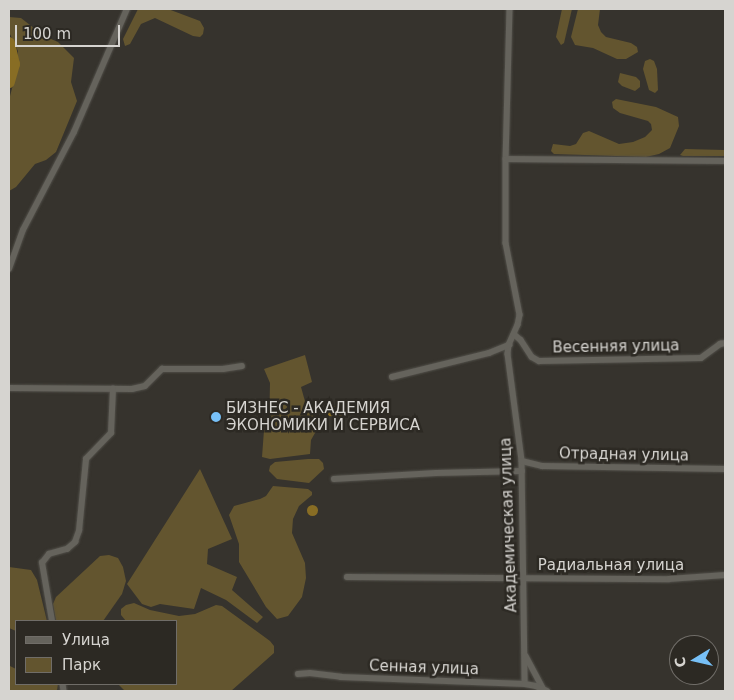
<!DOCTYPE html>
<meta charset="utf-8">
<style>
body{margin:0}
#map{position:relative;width:734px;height:700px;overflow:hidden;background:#36332d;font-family:"DejaVu Sans",sans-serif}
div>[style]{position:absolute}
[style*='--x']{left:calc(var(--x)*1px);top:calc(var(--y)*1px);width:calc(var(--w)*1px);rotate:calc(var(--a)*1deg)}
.green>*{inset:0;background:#63552f}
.water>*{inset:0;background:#886d24}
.round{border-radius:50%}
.river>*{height:12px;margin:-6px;padding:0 6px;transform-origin:6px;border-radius:6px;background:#886d24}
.roads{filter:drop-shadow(0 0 1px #514f49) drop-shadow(0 0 1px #514f49)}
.minor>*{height:5.5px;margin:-2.75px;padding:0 2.75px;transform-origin:2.75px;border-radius:2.75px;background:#65635c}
.dots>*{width:14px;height:14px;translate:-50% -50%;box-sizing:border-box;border:2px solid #2c2923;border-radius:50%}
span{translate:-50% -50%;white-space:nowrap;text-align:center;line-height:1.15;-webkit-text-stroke:5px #2c2923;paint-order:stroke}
.street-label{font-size:15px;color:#d6d4d0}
.poi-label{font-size:15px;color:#d6d4d0}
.left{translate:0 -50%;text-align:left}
.frame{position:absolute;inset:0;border:10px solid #d6d4d0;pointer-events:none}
.legend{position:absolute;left:15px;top:620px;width:162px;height:65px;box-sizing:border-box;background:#2c2923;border:1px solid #706d68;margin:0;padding:6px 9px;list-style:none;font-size:15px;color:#d6d4d0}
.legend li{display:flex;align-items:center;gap:10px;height:25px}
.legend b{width:25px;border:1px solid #706d68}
.north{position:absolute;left:669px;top:635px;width:50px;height:50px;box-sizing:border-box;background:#2c2923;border:1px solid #706d68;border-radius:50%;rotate:261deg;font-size:14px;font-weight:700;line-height:20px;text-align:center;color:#d6d4d0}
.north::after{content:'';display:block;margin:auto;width:18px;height:22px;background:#77c0f7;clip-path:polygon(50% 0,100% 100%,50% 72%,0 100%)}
.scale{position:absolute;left:15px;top:25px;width:105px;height:22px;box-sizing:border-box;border:2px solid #d6d4d0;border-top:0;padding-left:6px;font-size:15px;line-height:18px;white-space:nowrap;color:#d6d4d0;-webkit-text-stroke:4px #2c2923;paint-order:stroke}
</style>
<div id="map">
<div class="green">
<div style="clip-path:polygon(138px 9px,168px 9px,200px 21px,204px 28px,203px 34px,200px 37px,193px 36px,155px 18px,141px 24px,130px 44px,125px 46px,123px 39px)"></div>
<div style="clip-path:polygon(562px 9px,572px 9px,564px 43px,561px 45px,556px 37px)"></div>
<div style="clip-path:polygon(578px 9px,600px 9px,598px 25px,601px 32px,606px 37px,631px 43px,637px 47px,638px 52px,626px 59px,617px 59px,593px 48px,575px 45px,571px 37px)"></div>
<div style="clip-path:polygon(9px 17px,21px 18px,44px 36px,58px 42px,74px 58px,71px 82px,77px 101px,56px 152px,46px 160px,35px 164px,16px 187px,9px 191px,9px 100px,17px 69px,18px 51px,9px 32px)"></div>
<div style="clip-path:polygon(650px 59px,654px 61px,657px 69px,658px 90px,655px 93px,649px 90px,643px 69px,645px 61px)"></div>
<div style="clip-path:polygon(620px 73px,636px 77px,640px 81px,640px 87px,635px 91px,622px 86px,618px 82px)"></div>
<div style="clip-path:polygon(616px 99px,656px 107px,678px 117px,679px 126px,670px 148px,659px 154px,646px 157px,554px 154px,551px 151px,553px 144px,570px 146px,576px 144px,583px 133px,589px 131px,619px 144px,633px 142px,645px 137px,652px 130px,651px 124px,648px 121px,620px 113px,613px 108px,612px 102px)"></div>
<div style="clip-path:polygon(685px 149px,725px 150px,725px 156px,683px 156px,680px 155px)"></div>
<div style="clip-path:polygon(305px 355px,312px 382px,301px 387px,308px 412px,323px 419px,311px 440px,310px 454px,270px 459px,262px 457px,264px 430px,269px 430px,270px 383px,264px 369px)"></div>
<div style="clip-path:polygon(308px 459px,319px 459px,323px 463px,324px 469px,309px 483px,277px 479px,269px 471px,270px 466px,275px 462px)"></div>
<div style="clip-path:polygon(200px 469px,232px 539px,208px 549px,207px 564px,237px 577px,232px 590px,263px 617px,257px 623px,226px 600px,201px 588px,194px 609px,160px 604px,151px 607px,142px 604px,127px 584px)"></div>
<div style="clip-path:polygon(273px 486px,308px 489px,312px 492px,312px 495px,299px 506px,293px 519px,292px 533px,305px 563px,306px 578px,302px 597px,288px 616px,277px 619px,266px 607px,239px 562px,239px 544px,229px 515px,234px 506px,260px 499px,266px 496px)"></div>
<div style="clip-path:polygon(109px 555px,118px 558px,123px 567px,126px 581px,122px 594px,103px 621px,56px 621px,53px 604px,56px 597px,100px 556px)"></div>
<div style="clip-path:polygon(9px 567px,31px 570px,37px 580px,47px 621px,16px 621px,16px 631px,9px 628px)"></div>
<div style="clip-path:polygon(134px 603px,150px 610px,179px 616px,195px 614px,216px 605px,222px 606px,270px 641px,274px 646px,274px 653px,231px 691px,125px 691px,118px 684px,176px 684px,176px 621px,126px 621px,121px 615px,121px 609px,126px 605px)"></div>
<div style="clip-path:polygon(10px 666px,16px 669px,16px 684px,58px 684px,57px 691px,9px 691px)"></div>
</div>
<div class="water">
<div style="clip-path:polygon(328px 405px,340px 407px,346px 413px,341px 417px,329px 416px,326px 413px,325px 408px)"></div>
<div class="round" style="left:306.5px;top:504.5px;width:11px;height:11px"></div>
</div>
<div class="river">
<div style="--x:9;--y:43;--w:22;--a:77"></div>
<div style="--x:14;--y:64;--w:19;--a:106"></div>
</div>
<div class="roads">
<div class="minor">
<div style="--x:510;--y:9;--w:150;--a:91.5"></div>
<div style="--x:506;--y:159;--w:84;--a:90"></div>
<div style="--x:506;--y:243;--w:73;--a:79"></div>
<div style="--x:520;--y:315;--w:10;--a:101"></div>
<div style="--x:518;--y:325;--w:22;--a:114"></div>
<div style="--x:509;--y:345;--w:9;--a:96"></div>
<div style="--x:508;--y:354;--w:108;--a:82.5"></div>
<div style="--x:522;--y:461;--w:223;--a:89.2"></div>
<div style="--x:506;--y:159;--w:219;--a:0.5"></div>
<div style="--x:9;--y:269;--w:41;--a:-70.3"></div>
<div style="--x:23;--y:230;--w:110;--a:-62.5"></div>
<div style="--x:74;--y:132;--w:134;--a:-66.7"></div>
<div style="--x:514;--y:334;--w:9;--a:41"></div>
<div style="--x:521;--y:340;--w:20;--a:57"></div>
<div style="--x:532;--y:357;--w:8;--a:30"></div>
<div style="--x:539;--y:361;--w:162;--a:-1.1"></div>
<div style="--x:701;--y:358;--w:24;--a:-36"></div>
<div style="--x:720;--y:344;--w:5;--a:-11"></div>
<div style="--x:392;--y:377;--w:100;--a:-13.9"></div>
<div style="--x:489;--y:353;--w:22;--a:-22"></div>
<div style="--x:9;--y:388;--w:123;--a:0.5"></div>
<div style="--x:132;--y:389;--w:13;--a:-13"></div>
<div style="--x:145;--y:386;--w:24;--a:-45"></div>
<div style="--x:162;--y:369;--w:61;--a:0"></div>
<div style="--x:223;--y:369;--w:19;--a:-9"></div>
<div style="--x:522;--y:461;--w:21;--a:14"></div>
<div style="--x:542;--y:466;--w:183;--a:0.9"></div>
<div style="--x:334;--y:479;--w:102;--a:-3.4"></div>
<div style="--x:436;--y:473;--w:86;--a:-1.3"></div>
<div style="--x:347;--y:577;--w:322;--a:0.4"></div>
<div style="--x:669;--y:579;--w:56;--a:-4.1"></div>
<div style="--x:52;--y:621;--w:59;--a:-99.8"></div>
<div style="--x:42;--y:563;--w:11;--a:-52"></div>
<div style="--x:49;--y:554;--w:19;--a:-16"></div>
<div style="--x:67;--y:549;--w:11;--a:-41"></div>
<div style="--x:75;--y:542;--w:12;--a:-70"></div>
<div style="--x:79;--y:531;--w:72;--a:-84.4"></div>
<div style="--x:86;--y:459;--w:36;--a:-46"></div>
<div style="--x:111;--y:433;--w:44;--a:-87.4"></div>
<div style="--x:526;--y:656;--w:38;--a:62"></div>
<div style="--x:298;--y:674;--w:12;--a:-5"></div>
<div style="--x:310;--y:673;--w:31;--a:7"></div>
<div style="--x:341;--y:677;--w:184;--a:2.2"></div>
<div style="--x:525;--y:684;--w:11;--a:10"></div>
<div style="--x:536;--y:686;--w:12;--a:24"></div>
<div style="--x:63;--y:684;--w:7;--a:82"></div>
</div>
</div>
<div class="dots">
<div style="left:216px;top:417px;background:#77c0f7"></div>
</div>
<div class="street-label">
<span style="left:616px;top:347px;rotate:-1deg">Весенняя улица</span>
<span style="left:624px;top:455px;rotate:1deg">Отрадная улица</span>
<span style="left:509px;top:525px;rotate:-92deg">Академическая улица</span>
<span style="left:611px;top:566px">Радиальная улица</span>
<span style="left:424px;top:668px;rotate:2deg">Сенная улица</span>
</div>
<div class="poi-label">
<span class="left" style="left:226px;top:417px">БИЗНЕС - АКАДЕМИЯ<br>ЭКОНОМИКИ И СЕРВИСА</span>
</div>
<div class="frame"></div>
<ul class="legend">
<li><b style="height:6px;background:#65635c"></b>Улица</li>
<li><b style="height:14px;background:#63552f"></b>Парк</li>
</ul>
<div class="north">С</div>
<div class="scale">100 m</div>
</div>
